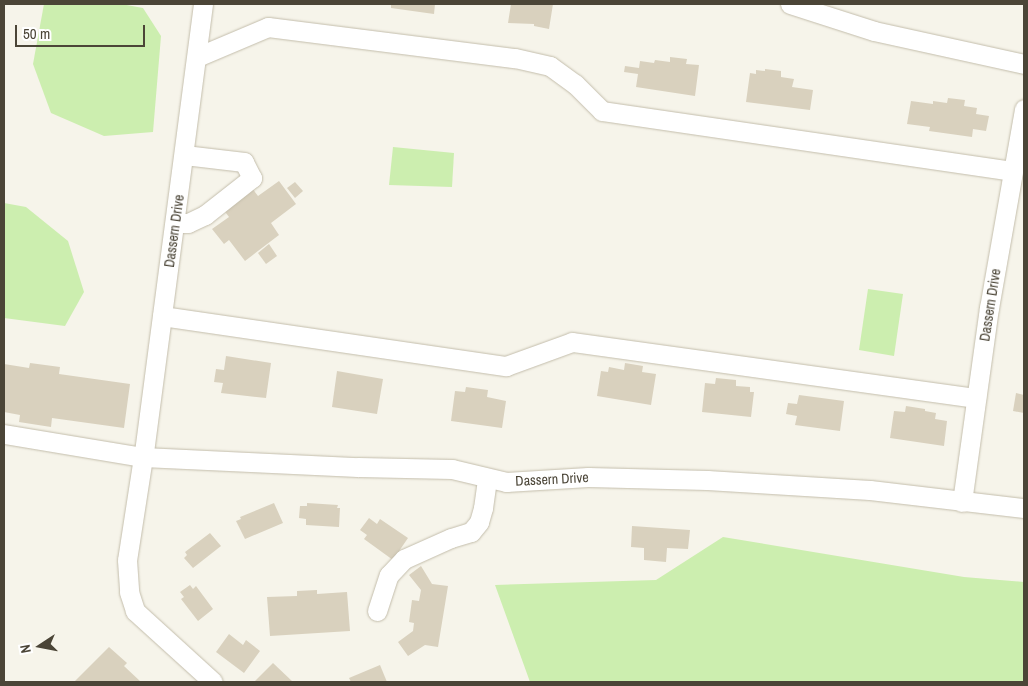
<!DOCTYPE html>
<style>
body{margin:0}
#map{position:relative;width:1028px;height:686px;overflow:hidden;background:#f6f4ea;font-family:"Archivo Narrow",sans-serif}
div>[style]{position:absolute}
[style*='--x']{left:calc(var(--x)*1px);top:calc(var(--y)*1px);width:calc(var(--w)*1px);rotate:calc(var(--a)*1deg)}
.green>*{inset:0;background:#cceeaf}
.building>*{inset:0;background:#d9d1be}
.roads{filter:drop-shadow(0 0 1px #c3bdab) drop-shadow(0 0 1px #c3bdab)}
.minor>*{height:19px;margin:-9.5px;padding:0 9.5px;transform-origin:9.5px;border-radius:9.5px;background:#fff}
span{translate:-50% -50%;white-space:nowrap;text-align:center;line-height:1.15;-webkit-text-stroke:4.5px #fff;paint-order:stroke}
.street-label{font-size:14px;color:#4b4537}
.frame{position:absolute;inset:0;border:5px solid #4b4537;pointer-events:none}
.north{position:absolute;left:15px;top:621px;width:50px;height:50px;-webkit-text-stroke:4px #fff;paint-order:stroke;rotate:259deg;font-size:14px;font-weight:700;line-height:20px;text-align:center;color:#4b4537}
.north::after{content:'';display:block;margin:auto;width:18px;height:22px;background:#4b4537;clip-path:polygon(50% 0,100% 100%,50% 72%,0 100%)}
.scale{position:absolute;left:15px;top:25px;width:130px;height:22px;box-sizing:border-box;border:2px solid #4b4537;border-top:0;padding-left:6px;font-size:15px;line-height:18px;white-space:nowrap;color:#4b4537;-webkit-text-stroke:4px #fff;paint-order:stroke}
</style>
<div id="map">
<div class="green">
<div style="clip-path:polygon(44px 4px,121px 4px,143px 8px,161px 36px,153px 132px,104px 136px,51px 113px,33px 64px)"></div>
<div style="clip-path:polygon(393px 147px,454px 153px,452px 187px,389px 185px)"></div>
<div style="clip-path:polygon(4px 203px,26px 207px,68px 241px,84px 292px,65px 326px,4px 318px)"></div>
<div style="clip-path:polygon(868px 289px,903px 294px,894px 356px,859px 350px)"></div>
<div style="clip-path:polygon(723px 537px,964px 577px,1024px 582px,1024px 682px,530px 682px,495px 585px,656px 580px)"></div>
</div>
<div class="building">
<div style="clip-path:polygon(391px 4px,435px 4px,434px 14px,391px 8px)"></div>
<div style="clip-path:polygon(511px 4px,553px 4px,549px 29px,534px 26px,534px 24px,508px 23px)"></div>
<div style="clip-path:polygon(670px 57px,687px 59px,686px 64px,699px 65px,695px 96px,636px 87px,638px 74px,624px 72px,625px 66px,639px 68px,640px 61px,654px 63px,655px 60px,670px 62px)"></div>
<div style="clip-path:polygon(765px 69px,781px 71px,781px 77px,794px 79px,792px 87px,813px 90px,810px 110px,746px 102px,750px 73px,756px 74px,756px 70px,765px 71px)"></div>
<div style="clip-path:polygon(948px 98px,965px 100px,964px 106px,977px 108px,976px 114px,989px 116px,986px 131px,973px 129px,972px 137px,929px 131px,930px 127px,907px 124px,911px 101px,933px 104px,933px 101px,947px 103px)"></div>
<div style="clip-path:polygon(279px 181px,296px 204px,271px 223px,279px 235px,245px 261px,229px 240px,224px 244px,212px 229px,229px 217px,223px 209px,252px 188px,258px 196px)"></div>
<div style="clip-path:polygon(295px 182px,303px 191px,295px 198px,287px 188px)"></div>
<div style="clip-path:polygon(269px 244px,277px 256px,266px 264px,258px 253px)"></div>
<div style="clip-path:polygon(226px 356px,271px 363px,266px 398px,221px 393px,223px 383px,214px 382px,216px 369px,224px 370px)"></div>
<div style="clip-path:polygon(30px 363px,60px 367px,59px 374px,130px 384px,124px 428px,52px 418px,51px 427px,19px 422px,20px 415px,4px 412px,4px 364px,29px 368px)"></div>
<div style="clip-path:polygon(625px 363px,643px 366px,642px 372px,656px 374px,651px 405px,597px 396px,601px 371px,608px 372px,609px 367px,624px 370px)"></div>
<div style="clip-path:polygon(337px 371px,383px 379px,377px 414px,332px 407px)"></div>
<div style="clip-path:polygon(716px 378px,736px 380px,736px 386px,750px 387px,750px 392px,754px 392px,751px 417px,702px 412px,705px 383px,715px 384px)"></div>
<div style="clip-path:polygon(466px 387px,488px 390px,487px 397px,506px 401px,502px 428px,451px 421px,455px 391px,465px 392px)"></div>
<div style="clip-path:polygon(1016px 393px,1024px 395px,1024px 413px,1013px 411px)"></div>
<div style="clip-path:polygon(799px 395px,844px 401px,840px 431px,795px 425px,797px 416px,786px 414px,788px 403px,797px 404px)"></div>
<div style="clip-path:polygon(906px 406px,925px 409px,925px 411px,936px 413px,935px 419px,947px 421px,944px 446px,890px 438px,894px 411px,905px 412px)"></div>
<div style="clip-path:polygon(274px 503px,283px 523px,245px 539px,236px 521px,241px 519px,240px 517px)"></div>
<div style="clip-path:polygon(307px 503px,338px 505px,337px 508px,340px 508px,339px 527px,306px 525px,306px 519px,299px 518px,300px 506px,307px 506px)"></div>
<div style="clip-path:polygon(369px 518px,377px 524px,380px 519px,408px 538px,393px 560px,364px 539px,367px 535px,360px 530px)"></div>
<div style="clip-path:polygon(632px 526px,690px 530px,688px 549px,667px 548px,666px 562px,644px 560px,644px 548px,631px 547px)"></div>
<div style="clip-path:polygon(210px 533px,221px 546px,193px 568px,184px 558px,187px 555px,185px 552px)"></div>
<div style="clip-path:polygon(421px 566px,432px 584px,448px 586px,438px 647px,425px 645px,408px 656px,398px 642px,413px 631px,414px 623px,409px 622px,412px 600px,419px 601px,421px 590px,409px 575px)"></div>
<div style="clip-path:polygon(190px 585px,193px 589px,196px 586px,213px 609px,198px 621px,181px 599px,184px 597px,180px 592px)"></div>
<div style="clip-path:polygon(317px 590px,317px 594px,347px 592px,350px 631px,270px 636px,267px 597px,297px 596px,297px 591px)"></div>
<div style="clip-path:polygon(229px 634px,243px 645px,246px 640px,260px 651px,244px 673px,216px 652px)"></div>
<div style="clip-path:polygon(109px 647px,127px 663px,124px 666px,141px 682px,74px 682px)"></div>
<div style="clip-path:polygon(273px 663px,293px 682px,254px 682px)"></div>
<div style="clip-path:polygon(380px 665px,387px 682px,351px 682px,349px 678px)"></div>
</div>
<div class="roads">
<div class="minor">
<div style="--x:203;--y:4;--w:457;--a:97.5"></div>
<div style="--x:143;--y:457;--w:104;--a:98.8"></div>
<div style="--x:127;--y:560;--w:32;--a:86"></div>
<div style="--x:129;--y:592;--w:20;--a:72"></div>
<div style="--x:135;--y:611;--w:105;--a:42.3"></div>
<div style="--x:790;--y:4;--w:88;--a:17.8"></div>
<div style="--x:874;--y:31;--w:154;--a:12.4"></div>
<div style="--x:197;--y:57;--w:77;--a:-22.9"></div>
<div style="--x:268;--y:27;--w:249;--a:7.2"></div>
<div style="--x:515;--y:58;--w:36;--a:13"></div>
<div style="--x:550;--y:66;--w:31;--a:36"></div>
<div style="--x:575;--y:84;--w:38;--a:45"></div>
<div style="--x:602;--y:111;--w:415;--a:8.3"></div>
<div style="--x:175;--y:223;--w:13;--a:0"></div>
<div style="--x:188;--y:223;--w:19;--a:-25"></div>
<div style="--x:205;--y:215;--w:60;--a:-38.2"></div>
<div style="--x:252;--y:178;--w:18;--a:-117"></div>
<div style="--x:244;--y:162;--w:60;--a:-173.3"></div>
<div style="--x:162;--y:316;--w:348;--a:8.3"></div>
<div style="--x:506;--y:366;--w:70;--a:-20"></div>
<div style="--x:572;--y:342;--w:408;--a:7.9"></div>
<div style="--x:4;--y:434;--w:141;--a:9.4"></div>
<div style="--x:143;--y:457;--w:215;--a:2.7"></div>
<div style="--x:358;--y:467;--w:94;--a:1.2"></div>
<div style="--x:452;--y:469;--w:56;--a:13.5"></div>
<div style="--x:506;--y:482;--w:82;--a:-3.5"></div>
<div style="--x:588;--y:477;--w:119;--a:1.4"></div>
<div style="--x:707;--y:480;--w:163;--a:3.5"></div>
<div style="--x:870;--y:490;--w:155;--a:6.7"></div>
<div style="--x:962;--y:502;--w:196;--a:-82.1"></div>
<div style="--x:989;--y:308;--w:202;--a:-80"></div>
<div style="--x:377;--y:611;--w:38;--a:-72"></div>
<div style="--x:389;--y:575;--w:22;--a:-47"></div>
<div style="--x:404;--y:559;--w:51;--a:-24.1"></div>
<div style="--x:451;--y:538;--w:21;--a:-17"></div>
<div style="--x:471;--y:532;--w:13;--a:-51"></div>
<div style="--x:479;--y:522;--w:15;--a:-74"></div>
<div style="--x:483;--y:508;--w:30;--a:-82"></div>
</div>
</div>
<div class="street-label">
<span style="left:174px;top:231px;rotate:-82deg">Dassern Drive</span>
<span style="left:990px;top:305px;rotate:-81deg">Dassern Drive</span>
<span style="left:552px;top:479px;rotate:-3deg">Dassern Drive</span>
</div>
<div class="frame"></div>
<div class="north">N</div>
<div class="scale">50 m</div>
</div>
